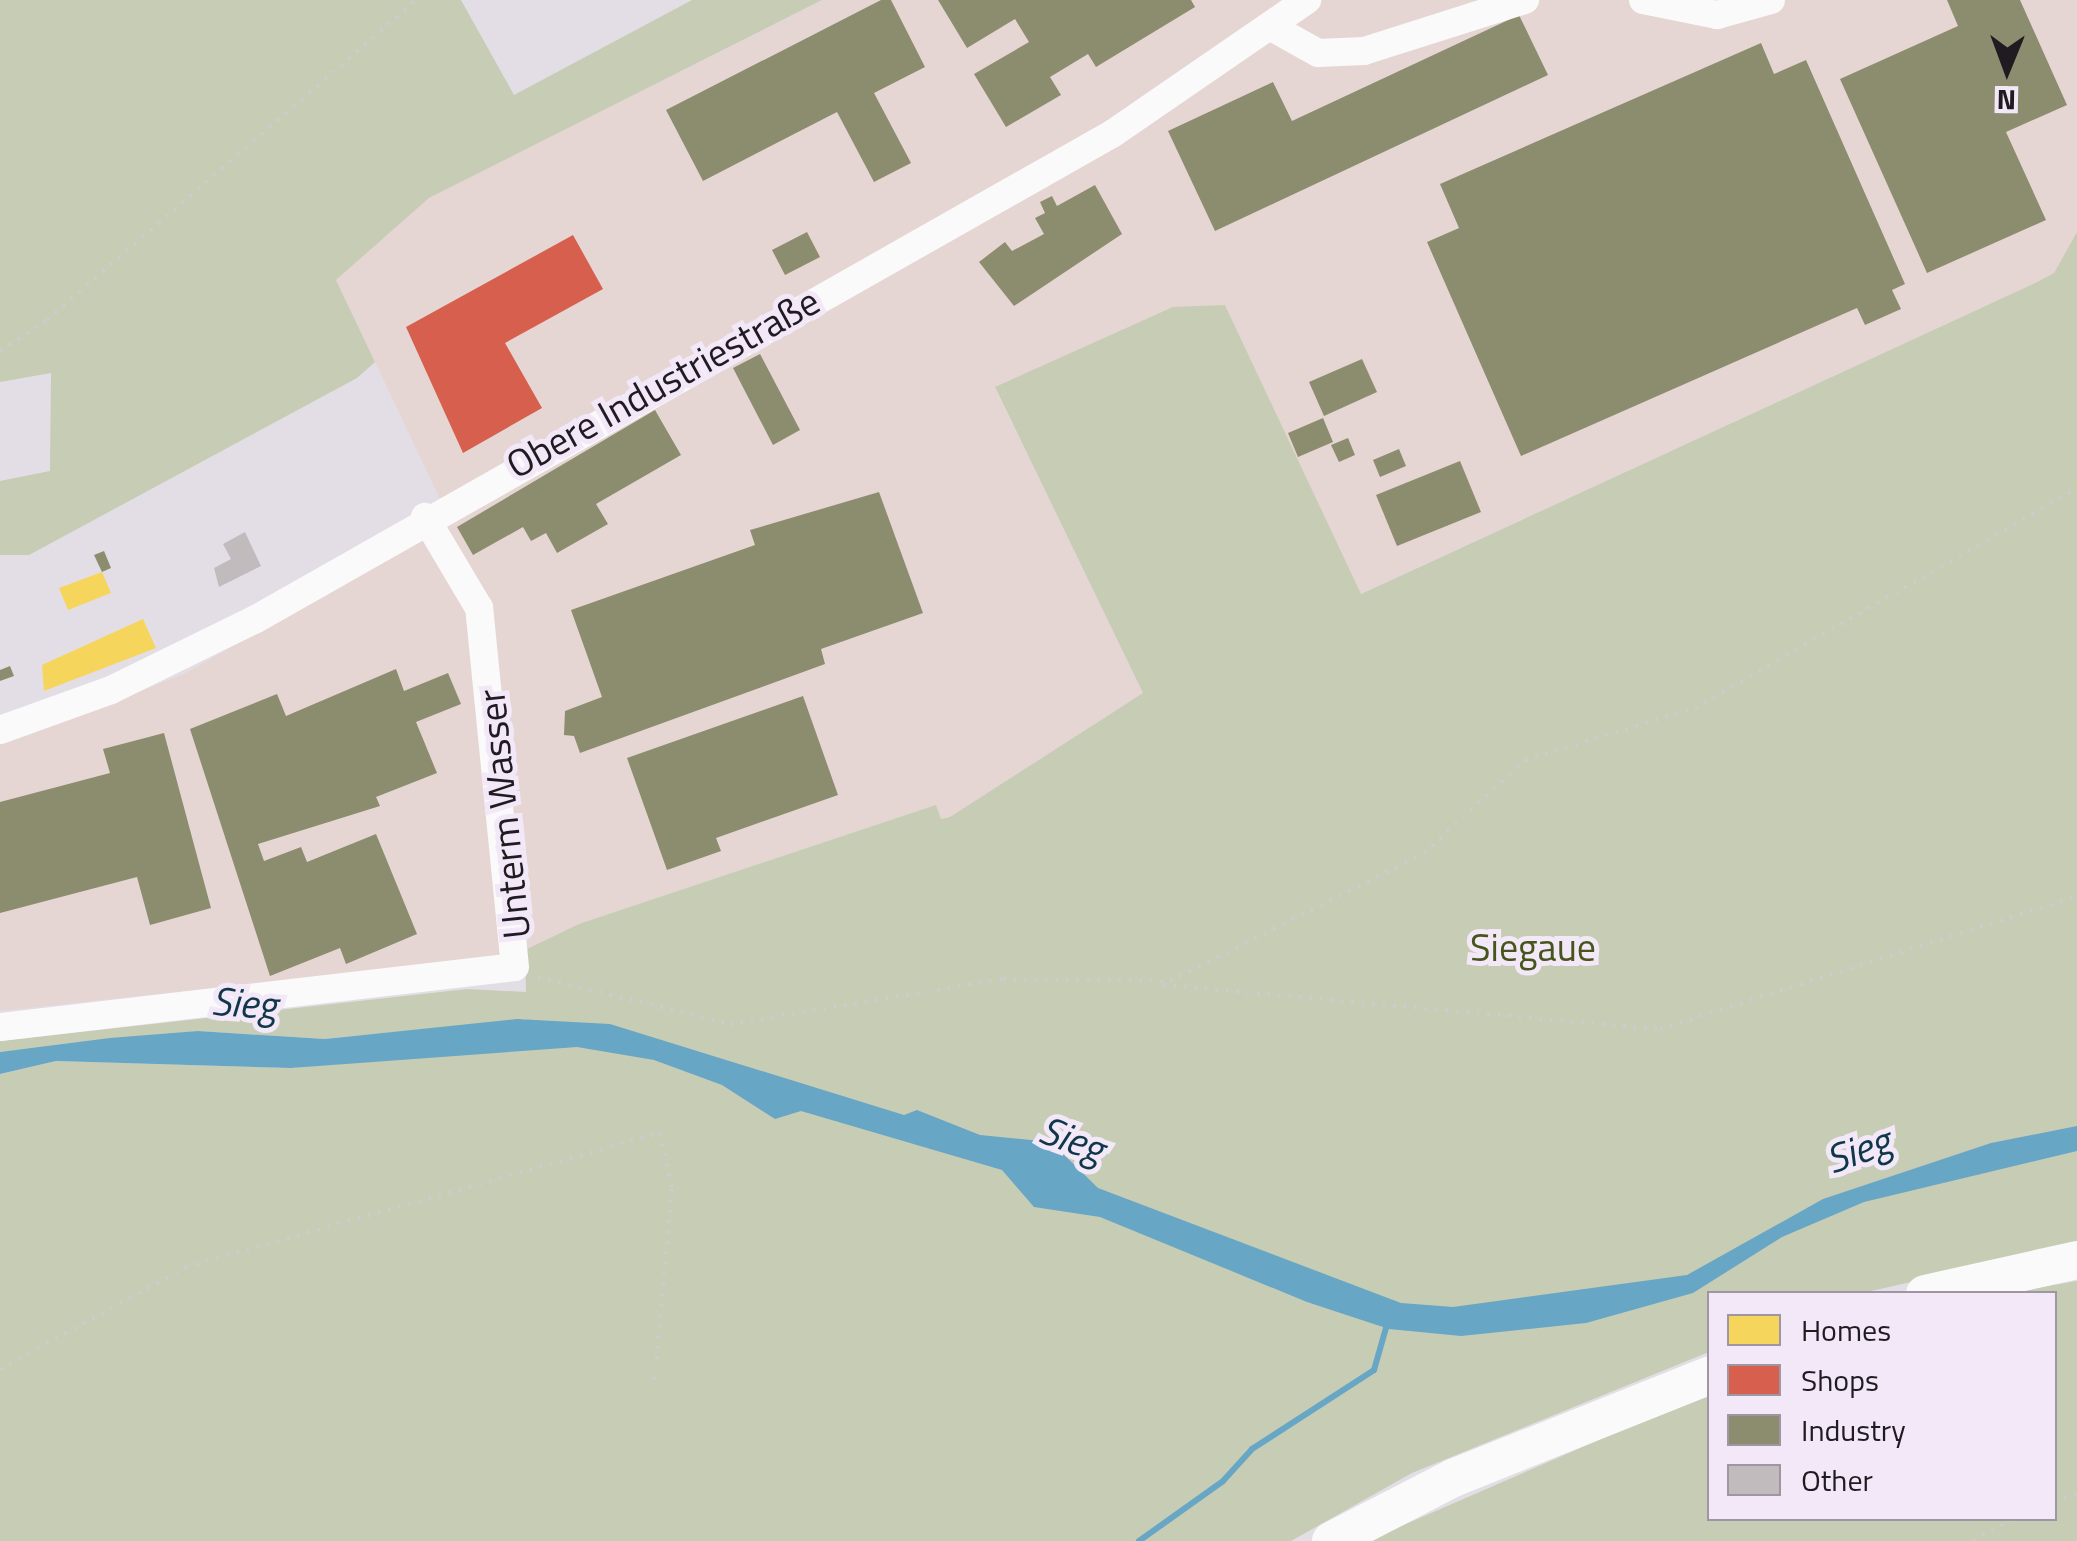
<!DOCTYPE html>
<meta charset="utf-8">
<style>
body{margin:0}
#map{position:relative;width:2077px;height:1541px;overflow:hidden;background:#e3dee6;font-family:"Titillium Web",sans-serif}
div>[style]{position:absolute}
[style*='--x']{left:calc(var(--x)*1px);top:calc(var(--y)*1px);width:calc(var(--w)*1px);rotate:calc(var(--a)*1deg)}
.industrial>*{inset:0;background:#e5d6d3}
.green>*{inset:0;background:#c7ccb4}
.water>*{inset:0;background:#68a6c6}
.homes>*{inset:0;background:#f6d55c}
.shops>*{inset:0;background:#d6604d}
.industry>*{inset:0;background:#8c8c6e}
.stream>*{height:6px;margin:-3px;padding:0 3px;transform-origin:3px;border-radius:3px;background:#68a6c6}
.building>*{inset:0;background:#c1bbbd}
.path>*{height:4px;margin-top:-2px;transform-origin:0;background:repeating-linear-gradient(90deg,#cdcbce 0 2.5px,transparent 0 10.5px)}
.minor>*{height:28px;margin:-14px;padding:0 14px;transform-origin:14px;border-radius:14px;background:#fbfafb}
.major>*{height:38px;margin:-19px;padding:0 19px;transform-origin:19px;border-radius:19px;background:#fbfafb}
span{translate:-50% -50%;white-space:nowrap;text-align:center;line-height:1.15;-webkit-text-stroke:10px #f2e8f8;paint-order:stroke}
.street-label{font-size:38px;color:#1f1b21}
.park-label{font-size:38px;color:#47541c}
.water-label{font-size:40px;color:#0f3649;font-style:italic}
.legend{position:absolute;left:1707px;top:1291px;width:350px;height:230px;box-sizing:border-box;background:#f2e8f8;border:2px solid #9e96a2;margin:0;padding:12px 18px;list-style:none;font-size:30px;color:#1f1b21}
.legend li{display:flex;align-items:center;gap:20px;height:50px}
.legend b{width:50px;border:2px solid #9e96a2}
.north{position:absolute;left:1957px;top:20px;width:100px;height:100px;-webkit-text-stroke:8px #f2e8f8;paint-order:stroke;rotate:181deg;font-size:28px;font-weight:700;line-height:40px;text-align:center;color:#1f1b21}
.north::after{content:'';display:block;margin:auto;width:35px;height:45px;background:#1f1b21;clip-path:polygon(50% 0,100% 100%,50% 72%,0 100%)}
</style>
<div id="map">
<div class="industrial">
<div style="clip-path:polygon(822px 0,2077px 0,2077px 232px,2054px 273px,2033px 284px,1360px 594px,1225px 305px,995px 388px,1143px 693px,950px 817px,629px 913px,537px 954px,0 1011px,0 745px,184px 674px,450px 520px,336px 280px,429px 198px)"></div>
</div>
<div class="green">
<div style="clip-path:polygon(0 0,461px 0,514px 95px,692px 0,822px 0,429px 198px,336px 280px,375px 362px,357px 378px,29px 555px,0 555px,0 481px,50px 471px,51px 373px,0 382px)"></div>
<div style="clip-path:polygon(2077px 232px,2077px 1245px,1862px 1293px,1710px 1294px,1709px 1352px,1412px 1473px,1291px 1541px,0 1541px,0 1074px,56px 1061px,291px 1068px,528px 1048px,526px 1019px,325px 1039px,198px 1031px,0 1052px,0 1041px,467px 989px,526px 992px,525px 950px,579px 924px,936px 805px,941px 819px,950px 817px,1143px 693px,995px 387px,1173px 307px,1225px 305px,1361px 594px,2033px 284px,2054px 273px)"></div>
<div style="clip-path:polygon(2077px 1281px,2077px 1541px,1367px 1541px,1709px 1392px,1710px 1518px,2054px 1518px,2054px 1294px,2004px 1293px)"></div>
</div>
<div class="water">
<div style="clip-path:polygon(517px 1019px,610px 1024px,904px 1115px,917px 1110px,980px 1135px,1051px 1142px,1098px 1188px,1401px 1303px,1453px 1307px,1687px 1275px,1823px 1199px,1991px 1143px,2077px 1126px,2077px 1151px,1864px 1202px,1782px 1237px,1693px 1293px,1586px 1323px,1461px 1336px,1389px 1329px,1307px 1302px,1100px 1217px,1034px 1207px,1002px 1170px,801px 1111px,775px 1119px,722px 1085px,654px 1060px,577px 1047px,291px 1068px,56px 1061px,0 1074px,0 1052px,110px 1038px,198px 1031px,325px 1039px)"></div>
</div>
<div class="homes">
<div style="clip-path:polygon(102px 572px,111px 593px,68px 610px,59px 588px)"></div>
<div style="clip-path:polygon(143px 619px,156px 648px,44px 691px,42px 665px)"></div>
</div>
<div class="shops">
<div style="clip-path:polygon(573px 235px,603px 289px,505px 343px,542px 408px,463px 453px,406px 327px)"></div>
</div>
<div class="industry">
<div style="clip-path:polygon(881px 0,891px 0,925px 67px,874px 93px,911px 163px,874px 182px,837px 112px,703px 181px,666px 110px)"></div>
<div style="clip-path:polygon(938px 0,1191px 0,1195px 7px,1096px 67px,1088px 54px,1050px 77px,1061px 95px,1006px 127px,974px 74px,1029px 42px,1015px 19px,967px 48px)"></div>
<div style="clip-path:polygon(1947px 0,2020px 0,2067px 105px,2006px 132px,2046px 220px,1927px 273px,1840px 79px,1958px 26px)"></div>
<div style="clip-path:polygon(1519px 15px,1548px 75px,1215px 231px,1168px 131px,1273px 82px,1292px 121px)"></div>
<div style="clip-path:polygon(1761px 43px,1774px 74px,1806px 60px,1905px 284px,1892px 290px,1901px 309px,1865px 325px,1857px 308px,1521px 456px,1427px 242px,1459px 228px,1440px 184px)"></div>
<div style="clip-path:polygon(1095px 185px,1122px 234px,1014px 306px,979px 262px,1005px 242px,1012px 251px,1044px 234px,1035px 218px,1045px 213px,1040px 202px,1052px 196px,1057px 206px)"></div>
<div style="clip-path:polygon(807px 232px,820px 257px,785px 275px,772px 250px)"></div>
<div style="clip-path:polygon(760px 354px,800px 430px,773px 445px,733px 368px)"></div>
<div style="clip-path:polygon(1362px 359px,1377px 392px,1324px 416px,1309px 382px)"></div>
<div style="clip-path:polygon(655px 410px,681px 455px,596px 504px,608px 524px,557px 553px,546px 533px,531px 541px,523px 527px,473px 555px,457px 527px)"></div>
<div style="clip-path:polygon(1323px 418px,1333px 442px,1298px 457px,1288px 433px)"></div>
<div style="clip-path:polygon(1348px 438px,1355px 455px,1339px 462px,1331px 445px)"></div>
<div style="clip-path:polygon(1399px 449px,1406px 466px,1380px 477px,1373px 460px)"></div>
<div style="clip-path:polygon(1460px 461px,1481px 512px,1397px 546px,1376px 495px)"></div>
<div style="clip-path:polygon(879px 492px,923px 613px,821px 649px,825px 664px,580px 753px,574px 736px,564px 735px,565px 711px,602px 697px,571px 610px,755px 545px,750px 530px)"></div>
<div style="clip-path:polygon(104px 551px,111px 568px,102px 572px,94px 555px)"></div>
<div style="clip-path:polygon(10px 666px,14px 676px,0 681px,0 670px)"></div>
<div style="clip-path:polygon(396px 669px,404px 691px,448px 673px,461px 704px,416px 722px,437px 773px,376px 797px,380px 806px,258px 844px,264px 861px,301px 847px,307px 862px,376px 834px,417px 934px,346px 964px,340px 948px,270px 976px,190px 729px,277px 694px,286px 716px)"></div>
<div style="clip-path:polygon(803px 696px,838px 795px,716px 838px,721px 851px,667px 870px,627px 758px)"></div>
<div style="clip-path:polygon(164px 733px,211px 908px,150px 925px,137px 877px,0 913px,0 802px,110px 773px,103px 749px)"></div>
</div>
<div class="stream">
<div style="--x:1139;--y:1541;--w:103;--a:-35.5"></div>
<div style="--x:1223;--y:1481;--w:43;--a:-47.8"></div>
<div style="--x:1252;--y:1449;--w:145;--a:-32.9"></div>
<div style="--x:1374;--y:1370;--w:51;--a:-74.1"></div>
</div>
<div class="building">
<div style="clip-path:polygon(245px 532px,261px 566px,219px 587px,214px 568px,231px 559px,223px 544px)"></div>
</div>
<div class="path">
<div style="--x:0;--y:351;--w:56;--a:-33.4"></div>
<div style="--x:47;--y:320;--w:488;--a:-40.9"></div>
<div style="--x:538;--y:977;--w:198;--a:13.8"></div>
<div style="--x:730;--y:1024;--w:277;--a:-9.4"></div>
<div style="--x:1003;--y:979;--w:167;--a:0.7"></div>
<div style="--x:1170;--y:981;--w:284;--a:-26.7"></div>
<div style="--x:1424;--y:853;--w:137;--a:-42.6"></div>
<div style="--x:1525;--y:760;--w:178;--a:-17"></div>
<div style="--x:1695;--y:708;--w:441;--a:-29.9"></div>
<div style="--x:1163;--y:985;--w:499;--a:5.1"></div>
<div style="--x:1660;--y:1029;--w:438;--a:-17.7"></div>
<div style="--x:0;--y:1369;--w:212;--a:-28.7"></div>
<div style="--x:186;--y:1267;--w:493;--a:-15.8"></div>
<div style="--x:660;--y:1133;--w:57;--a:77.9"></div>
<div style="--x:672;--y:1189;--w:196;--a:95.3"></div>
<div style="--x:2054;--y:1501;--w:24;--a:-19"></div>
<div style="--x:1973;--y:1541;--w:48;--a:-28.7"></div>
</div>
<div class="minor">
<div style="--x:1643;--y:0;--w:76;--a:11.5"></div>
<div style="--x:1717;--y:15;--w:56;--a:-15.5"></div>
<div style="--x:1273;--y:28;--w:51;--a:29.1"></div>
<div style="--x:1318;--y:53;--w:46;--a:-2.5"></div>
<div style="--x:1364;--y:51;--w:169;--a:-17.6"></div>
<div style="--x:0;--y:730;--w:118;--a:-19.8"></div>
<div style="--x:111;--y:690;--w:161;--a:-26.1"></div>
<div style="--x:256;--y:619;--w:984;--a:-29.54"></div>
<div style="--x:1112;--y:134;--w:237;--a:-34.5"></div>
<div style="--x:0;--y:1027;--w:518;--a:-6.65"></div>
<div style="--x:515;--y:967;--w:361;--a:-95.7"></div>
<div style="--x:479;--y:608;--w:106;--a:-120.7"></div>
</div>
<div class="major">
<div style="--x:1925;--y:1294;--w:156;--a:-12.6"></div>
<div style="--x:1331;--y:1541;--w:137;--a:-27.3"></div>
<div style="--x:1453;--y:1478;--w:277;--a:-21.8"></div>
</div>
<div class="street-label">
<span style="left:663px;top:383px;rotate:-29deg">Obere Industriestraße</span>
<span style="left:504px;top:814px;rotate:-96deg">Unterm Wasser</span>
</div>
<div class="park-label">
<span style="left:1533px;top:948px">Siegaue</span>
</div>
<div class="water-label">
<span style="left:244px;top:1003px;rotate:4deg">Sieg</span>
<span style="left:1072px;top:1139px;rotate:20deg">Sieg</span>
<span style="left:1858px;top:1150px;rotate:-20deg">Sieg</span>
</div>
<ul class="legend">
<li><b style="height:28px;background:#f6d55c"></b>Homes</li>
<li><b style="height:28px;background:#d6604d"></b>Shops</li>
<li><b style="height:28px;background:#8c8c6e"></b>Industry</li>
<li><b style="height:28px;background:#c1bbbd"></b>Other</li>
</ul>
<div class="north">N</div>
</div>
